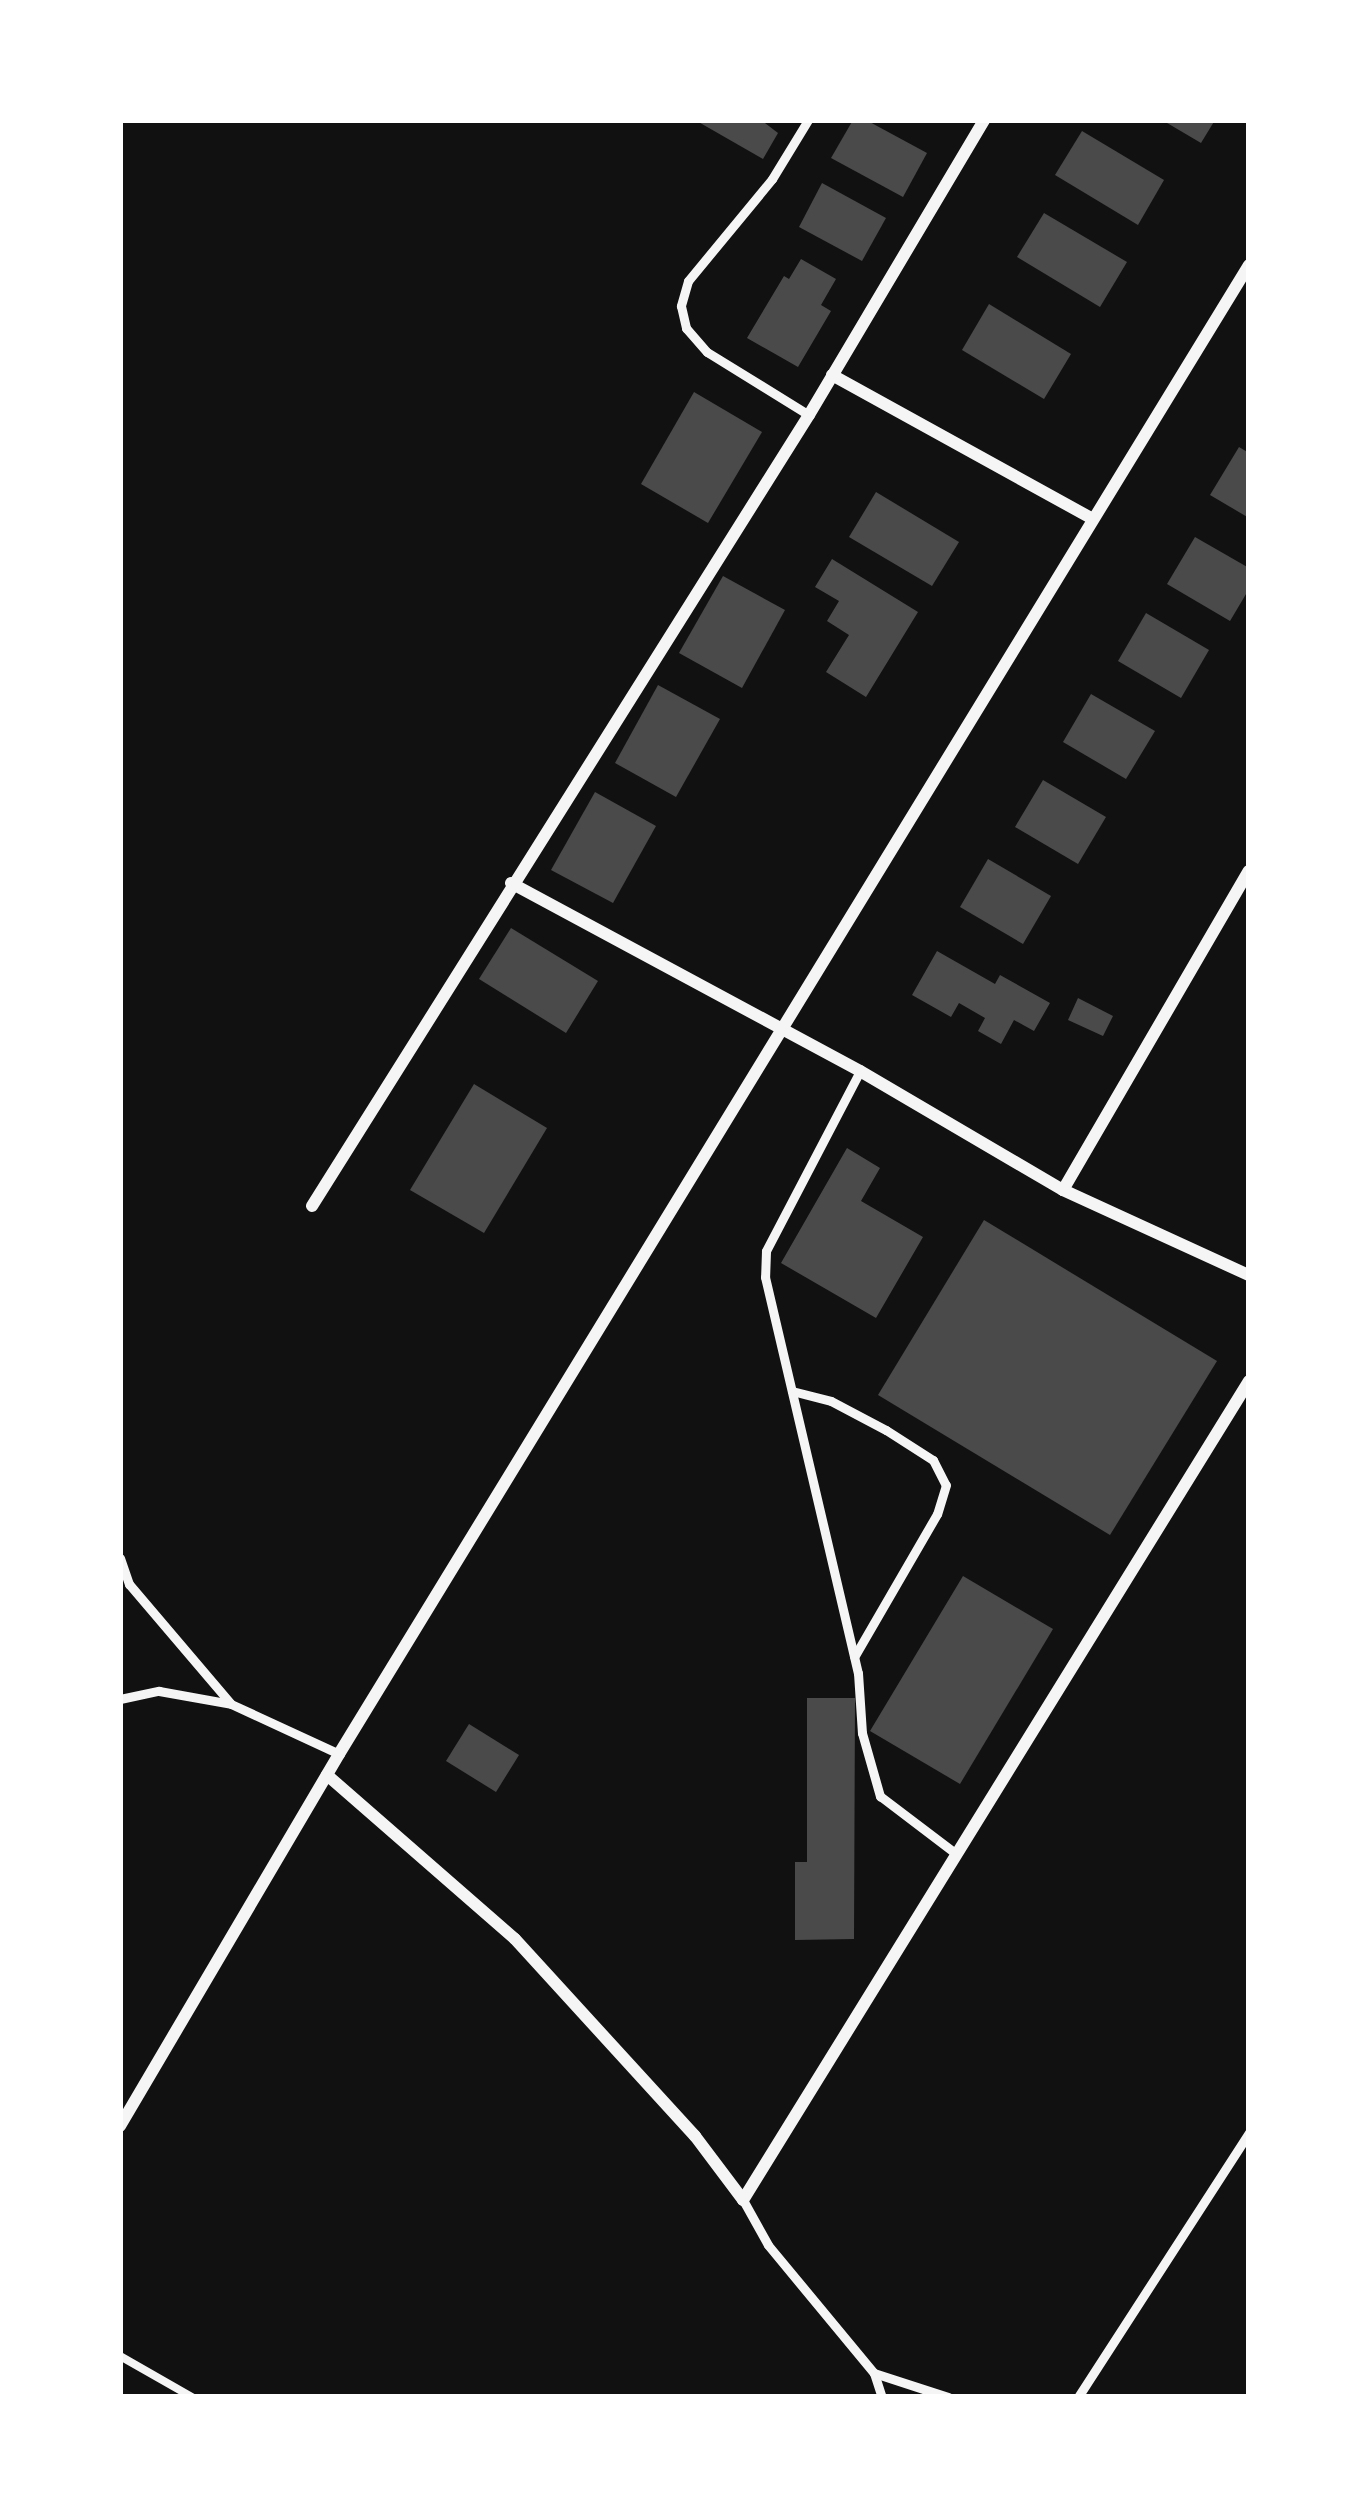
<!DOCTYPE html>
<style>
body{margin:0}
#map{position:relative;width:1369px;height:2517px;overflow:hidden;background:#111;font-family:"Nunito Sans",sans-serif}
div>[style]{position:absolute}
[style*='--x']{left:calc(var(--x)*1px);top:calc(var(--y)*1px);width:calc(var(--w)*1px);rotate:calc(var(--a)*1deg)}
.building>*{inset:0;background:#4a4a4a}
.path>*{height:8px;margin:-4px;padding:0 4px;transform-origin:4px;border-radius:4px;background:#f5f5f5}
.service>*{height:9px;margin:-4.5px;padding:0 4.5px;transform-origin:4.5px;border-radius:4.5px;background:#f5f5f5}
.minor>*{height:12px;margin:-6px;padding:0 6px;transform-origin:6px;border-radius:6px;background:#f5f5f5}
span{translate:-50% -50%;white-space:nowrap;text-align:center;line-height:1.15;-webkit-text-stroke:10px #fff;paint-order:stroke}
.frame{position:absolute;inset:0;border:123px solid #fff;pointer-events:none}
</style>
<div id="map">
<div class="building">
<div style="clip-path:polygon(695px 120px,761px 120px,778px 133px,763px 159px)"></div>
<div style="clip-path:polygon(853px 120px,866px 120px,927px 153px,903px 197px,831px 158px)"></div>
<div style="clip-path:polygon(1162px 120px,1215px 120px,1201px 143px)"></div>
<div style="clip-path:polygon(1082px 131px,1164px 180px,1138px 225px,1055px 175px)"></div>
<div style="clip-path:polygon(822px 183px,886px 218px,862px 261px,799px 227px)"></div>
<div style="clip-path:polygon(1044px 213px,1127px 262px,1100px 307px,1017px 257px)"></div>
<div style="clip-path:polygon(801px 259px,836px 279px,821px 305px,831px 311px,798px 367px,747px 338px,784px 276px,789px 279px)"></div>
<div style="clip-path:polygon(989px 304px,1071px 354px,1044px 399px,962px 350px)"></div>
<div style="clip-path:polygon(694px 392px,762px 432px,708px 523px,641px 484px)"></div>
<div style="clip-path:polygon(1239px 447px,1249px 453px,1249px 518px,1210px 495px)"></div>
<div style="clip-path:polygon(876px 492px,959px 542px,932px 586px,849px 537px)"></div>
<div style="clip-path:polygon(1195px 537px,1249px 568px,1249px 589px,1230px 621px,1167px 584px)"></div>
<div style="clip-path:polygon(832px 559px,918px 612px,866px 697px,826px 672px,849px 635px,827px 621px,839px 601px,815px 587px)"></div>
<div style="clip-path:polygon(723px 576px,785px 610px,742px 688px,679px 653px)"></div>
<div style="clip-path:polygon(1146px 613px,1209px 650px,1181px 698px,1118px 661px)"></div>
<div style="clip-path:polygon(658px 685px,720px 719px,676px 797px,615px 763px)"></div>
<div style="clip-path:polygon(1091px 694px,1155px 731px,1126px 779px,1063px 742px)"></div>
<div style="clip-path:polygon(1043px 780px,1106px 817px,1078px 864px,1015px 827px)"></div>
<div style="clip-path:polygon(595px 792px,656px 826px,613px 903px,551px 870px)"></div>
<div style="clip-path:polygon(988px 859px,1051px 896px,1023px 944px,960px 907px)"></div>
<div style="clip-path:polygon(511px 928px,598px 981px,566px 1033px,479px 979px)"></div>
<div style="clip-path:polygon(937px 951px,995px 984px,1000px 975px,1050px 1003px,1034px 1031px,1014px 1020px,1001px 1044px,978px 1031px,985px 1018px,959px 1003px,951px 1017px,912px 995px)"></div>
<div style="clip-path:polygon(1078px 998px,1113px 1016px,1103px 1036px,1068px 1020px)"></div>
<div style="clip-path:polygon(474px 1084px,547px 1128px,484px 1233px,410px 1190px)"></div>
<div style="clip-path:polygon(847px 1148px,880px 1168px,861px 1201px,923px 1237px,876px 1318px,781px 1263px)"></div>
<div style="clip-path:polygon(984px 1220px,1217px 1361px,1110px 1535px,878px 1395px)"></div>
<div style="clip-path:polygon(963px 1576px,1053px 1629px,960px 1784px,870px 1731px)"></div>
<div style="clip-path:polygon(807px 1698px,855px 1698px,854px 1939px,795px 1940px,795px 1862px,807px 1862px)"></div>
<div style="clip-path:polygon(469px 1724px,519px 1755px,496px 1792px,446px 1761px)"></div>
</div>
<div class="path">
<div style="--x:120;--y:2356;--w:83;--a:29.7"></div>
</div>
<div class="service">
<div style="--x:808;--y:120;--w:69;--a:121.4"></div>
<div style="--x:772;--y:179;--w:132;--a:129.5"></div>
<div style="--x:688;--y:281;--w:26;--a:106"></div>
<div style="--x:681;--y:306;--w:23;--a:77"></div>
<div style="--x:686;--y:328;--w:32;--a:49"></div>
<div style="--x:707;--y:352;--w:120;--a:31.7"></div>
<div style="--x:860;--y:1071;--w:203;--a:117.6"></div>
<div style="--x:766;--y:1251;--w:26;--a:92"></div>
<div style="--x:765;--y:1277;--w:407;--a:76.8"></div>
<div style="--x:858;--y:1673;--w:60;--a:86.2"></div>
<div style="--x:862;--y:1733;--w:66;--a:74.1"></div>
<div style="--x:880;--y:1796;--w:94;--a:37.2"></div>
<div style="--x:792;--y:1391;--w:40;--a:14.4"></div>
<div style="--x:831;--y:1401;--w:62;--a:27.8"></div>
<div style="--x:886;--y:1430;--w:56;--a:32.6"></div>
<div style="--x:933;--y:1460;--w:28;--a:63"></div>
<div style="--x:946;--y:1485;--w:30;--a:107"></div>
<div style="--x:937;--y:1514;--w:165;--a:120.1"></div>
<div style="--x:120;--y:1558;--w:28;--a:71"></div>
<div style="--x:129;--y:1584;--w:157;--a:49.6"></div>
<div style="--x:120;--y:1699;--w:40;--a:-12"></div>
<div style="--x:159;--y:1691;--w:73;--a:10.2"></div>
<div style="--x:231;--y:1704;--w:119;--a:24.8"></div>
<div style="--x:743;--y:2200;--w:51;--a:60.9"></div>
<div style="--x:768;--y:2245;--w:166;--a:50.4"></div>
<div style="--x:874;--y:2373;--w:25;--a:72"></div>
<div style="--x:874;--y:2373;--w:78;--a:18"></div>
<div style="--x:1078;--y:2397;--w:315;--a:-57.1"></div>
</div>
<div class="minor">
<div style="--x:832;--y:375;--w:298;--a:28.9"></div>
<div style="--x:511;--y:883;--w:396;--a:28.3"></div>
<div style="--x:860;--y:1071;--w:235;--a:30.4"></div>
<div style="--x:1063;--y:1190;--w:205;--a:24.6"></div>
<div style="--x:1063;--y:1190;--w:369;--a:-59.8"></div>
<div style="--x:312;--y:1206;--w:934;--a:-57.86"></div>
<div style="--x:809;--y:415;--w:343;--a:-59.3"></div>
<div style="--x:327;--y:1775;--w:249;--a:41.1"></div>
<div style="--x:515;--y:1939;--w:267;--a:47.6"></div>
<div style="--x:695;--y:2136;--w:80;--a:53.1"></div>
<div style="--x:743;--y:2200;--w:963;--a:-58.29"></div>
<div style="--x:120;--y:2126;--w:432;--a:-59.5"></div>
<div style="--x:339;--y:1754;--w:1745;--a:-58.57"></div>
</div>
<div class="frame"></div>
</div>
